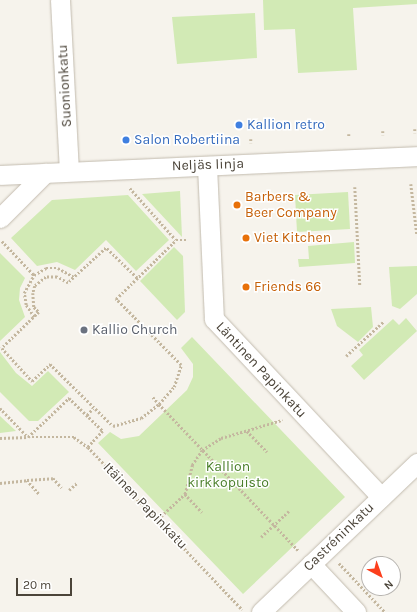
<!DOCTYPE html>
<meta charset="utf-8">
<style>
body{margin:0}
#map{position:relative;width:417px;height:612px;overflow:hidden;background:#f6f3ec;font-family:Karla,sans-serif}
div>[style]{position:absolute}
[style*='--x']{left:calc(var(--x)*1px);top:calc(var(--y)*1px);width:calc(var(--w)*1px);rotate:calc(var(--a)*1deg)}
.green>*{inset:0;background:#d2eab5}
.path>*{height:2.5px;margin-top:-1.25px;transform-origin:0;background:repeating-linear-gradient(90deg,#c4b79f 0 2px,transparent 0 4px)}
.roads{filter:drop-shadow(0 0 1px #c2bbae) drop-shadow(0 0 1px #c2bbae)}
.minor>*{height:19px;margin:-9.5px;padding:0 9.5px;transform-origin:9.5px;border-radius:9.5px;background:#fff}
.dots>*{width:11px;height:11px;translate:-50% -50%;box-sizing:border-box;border:2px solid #fff;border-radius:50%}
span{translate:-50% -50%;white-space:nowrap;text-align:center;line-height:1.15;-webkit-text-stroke:3px #fff;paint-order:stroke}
.street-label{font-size:14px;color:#4b4439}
.shop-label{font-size:14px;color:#366cbe}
.left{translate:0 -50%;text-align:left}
.food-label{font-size:14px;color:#c56008}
.worship-label{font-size:14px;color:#5b616d}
.park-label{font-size:14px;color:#4a7f2a}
.north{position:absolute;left:361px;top:556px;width:40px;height:40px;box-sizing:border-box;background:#fff;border:1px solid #b7b4b0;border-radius:50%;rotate:139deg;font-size:11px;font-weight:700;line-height:16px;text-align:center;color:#4b4439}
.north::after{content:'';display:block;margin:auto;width:14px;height:18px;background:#fc3f1d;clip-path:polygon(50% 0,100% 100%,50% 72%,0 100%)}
.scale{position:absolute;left:16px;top:578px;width:56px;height:18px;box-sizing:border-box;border:2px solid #4b4439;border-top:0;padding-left:5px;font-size:12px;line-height:14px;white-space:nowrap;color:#4b4439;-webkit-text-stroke:3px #fff;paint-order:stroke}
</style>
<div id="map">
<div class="green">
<div style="clip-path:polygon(263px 0,417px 0,417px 4px,353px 8px,357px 70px,298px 73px,295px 29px,264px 30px)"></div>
<div style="clip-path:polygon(255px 13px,257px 58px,177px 64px,172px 17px)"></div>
<div style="clip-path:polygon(180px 191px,182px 237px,142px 194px)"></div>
<div style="clip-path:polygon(348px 192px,350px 229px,297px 232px,295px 195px)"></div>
<div style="clip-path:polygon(128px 195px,169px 240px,136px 271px,106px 240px,75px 270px,57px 262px,37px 266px,11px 238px,52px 200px)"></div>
<div style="clip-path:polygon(354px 242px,355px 263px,299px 267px,298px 259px,309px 259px,308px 246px)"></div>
<div style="clip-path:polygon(174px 247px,183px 256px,185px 312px,177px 320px,140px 281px)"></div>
<div style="clip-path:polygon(0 253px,25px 278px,20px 288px,19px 300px,25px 317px,0 341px)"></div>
<div style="clip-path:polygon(417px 266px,417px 294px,400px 309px,392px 306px,389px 267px)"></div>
<div style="clip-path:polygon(371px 307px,373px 327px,358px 342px,337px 326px,331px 309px)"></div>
<div style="clip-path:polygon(406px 318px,417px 331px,364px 380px,351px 366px,363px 355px,359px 350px,393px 319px,399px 325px)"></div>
<div style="clip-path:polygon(192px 337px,345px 497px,243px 594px,98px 443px,110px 432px,121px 439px,139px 436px,187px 390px,193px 377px,193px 364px,181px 348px)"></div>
<div style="clip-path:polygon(0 352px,16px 373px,32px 386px,48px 371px,69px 392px,38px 421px,29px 421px,0 392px)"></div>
<div style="clip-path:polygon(0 416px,16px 431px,0 433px)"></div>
</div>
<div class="path">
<div style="--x:415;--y:129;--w:4;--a:90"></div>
<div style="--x:383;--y:131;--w:4;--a:90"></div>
<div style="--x:349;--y:134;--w:3;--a:90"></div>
<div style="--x:251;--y:139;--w:4;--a:90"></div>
<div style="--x:411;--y:184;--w:50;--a:83.2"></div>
<div style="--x:355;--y:187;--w:98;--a:87.1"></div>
<div style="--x:130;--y:188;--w:69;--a:48.5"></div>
<div style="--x:2;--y:241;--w:47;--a:46.7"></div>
<div style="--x:137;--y:278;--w:43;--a:-135.9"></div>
<div style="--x:106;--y:248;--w:52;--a:137.4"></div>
<div style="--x:68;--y:283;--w:13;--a:-151"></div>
<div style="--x:57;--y:277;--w:11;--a:180"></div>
<div style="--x:46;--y:277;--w:14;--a:141"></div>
<div style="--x:35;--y:286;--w:7;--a:106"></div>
<div style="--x:33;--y:293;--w:14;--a:86"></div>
<div style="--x:34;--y:307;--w:7;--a:45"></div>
<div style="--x:39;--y:312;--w:52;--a:135.8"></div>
<div style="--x:2;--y:348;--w:45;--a:47.7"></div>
<div style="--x:32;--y:381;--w:25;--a:-43"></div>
<div style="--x:50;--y:364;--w:88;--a:44.5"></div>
<div style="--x:113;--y:426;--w:29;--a:-16"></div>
<div style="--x:141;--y:418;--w:23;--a:-38"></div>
<div style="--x:159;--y:404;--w:203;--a:46.4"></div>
<div style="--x:34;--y:317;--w:14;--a:-124"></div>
<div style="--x:26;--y:305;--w:12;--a:-99"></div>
<div style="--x:24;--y:293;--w:21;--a:-61"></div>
<div style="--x:34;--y:275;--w:14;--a:-30"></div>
<div style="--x:46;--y:268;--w:12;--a:0"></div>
<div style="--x:58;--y:268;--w:18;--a:29"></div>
<div style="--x:346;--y:356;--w:52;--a:-42.6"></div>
<div style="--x:153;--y:397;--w:9;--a:49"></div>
<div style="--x:159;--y:404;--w:23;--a:-49"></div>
<div style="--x:174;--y:387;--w:23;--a:-72"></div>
<div style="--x:181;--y:365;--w:93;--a:-134.6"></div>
<div style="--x:116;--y:299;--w:84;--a:-44.5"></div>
<div style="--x:176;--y:240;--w:12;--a:0"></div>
<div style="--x:0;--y:408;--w:40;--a:46"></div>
<div style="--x:28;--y:437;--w:46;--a:0"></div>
<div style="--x:74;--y:437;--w:17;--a:36"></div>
<div style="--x:88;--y:447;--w:224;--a:46.5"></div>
<div style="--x:87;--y:415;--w:9;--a:-49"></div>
<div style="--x:247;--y:431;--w:29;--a:46"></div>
<div style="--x:0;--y:438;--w:28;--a:-2"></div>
<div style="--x:28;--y:437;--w:57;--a:-43.6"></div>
<div style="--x:69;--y:398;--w:47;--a:44.1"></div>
<div style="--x:103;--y:431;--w:22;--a:133"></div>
<div style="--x:27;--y:480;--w:26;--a:-4"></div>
<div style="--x:53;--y:478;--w:13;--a:48"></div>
<div style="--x:0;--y:483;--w:27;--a:-6"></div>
<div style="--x:27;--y:480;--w:18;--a:49"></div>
<div style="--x:69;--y:490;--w:11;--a:-41"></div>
<div style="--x:185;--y:494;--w:25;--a:47"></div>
<div style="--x:158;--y:519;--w:37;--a:-43"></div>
<div style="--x:185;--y:494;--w:30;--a:-76"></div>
<div style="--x:192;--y:465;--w:18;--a:-56"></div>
<div style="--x:202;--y:450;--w:22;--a:-32"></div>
<div style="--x:221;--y:438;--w:64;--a:-16.4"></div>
<div style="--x:261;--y:537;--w:38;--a:-43"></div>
<div style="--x:339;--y:563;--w:67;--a:46.8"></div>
</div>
<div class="roads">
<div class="minor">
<div style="--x:60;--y:0;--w:171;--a:87"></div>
<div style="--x:207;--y:166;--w:153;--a:87.4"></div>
<div style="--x:214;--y:319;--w:244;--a:46.8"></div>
<div style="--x:0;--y:175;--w:417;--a:-2.6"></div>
<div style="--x:0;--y:218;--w:64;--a:-45"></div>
<div style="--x:311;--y:564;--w:66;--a:46.8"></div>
<div style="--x:261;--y:612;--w:216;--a:-43.7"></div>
</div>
</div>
<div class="dots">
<div style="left:239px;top:125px;background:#3f7fe0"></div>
<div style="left:126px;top:140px;background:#3f7fe0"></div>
<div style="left:237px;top:205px;background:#e8710a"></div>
<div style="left:246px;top:238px;background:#e8710a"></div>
<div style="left:246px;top:287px;background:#e8710a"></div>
<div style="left:84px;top:330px;background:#6b7280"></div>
</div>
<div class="street-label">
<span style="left:65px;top:86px;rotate:-93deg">Suonionkatu</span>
<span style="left:208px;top:165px;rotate:-2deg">Neljäs linja</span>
<span style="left:261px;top:370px;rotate:47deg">Läntinen Papinkatu</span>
<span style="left:145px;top:506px;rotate:46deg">Itäinen Papinkatu</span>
<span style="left:339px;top:537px;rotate:-44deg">Castréninkatu</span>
</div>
<div class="shop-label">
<span class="left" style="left:247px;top:125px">Kallion retro</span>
<span class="left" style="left:134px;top:140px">Salon Robertiina</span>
</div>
<div class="food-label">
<span class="left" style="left:245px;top:205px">Barbers &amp;<br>Beer Company</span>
<span class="left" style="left:254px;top:238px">Viet Kitchen</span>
<span class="left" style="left:254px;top:287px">Friends 66</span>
</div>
<div class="worship-label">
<span class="left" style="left:92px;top:330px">Kallio Church</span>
</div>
<div class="park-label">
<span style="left:228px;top:475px">Kallion<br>kirkkopuisto</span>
</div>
<div class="north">N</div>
<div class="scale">20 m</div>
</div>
